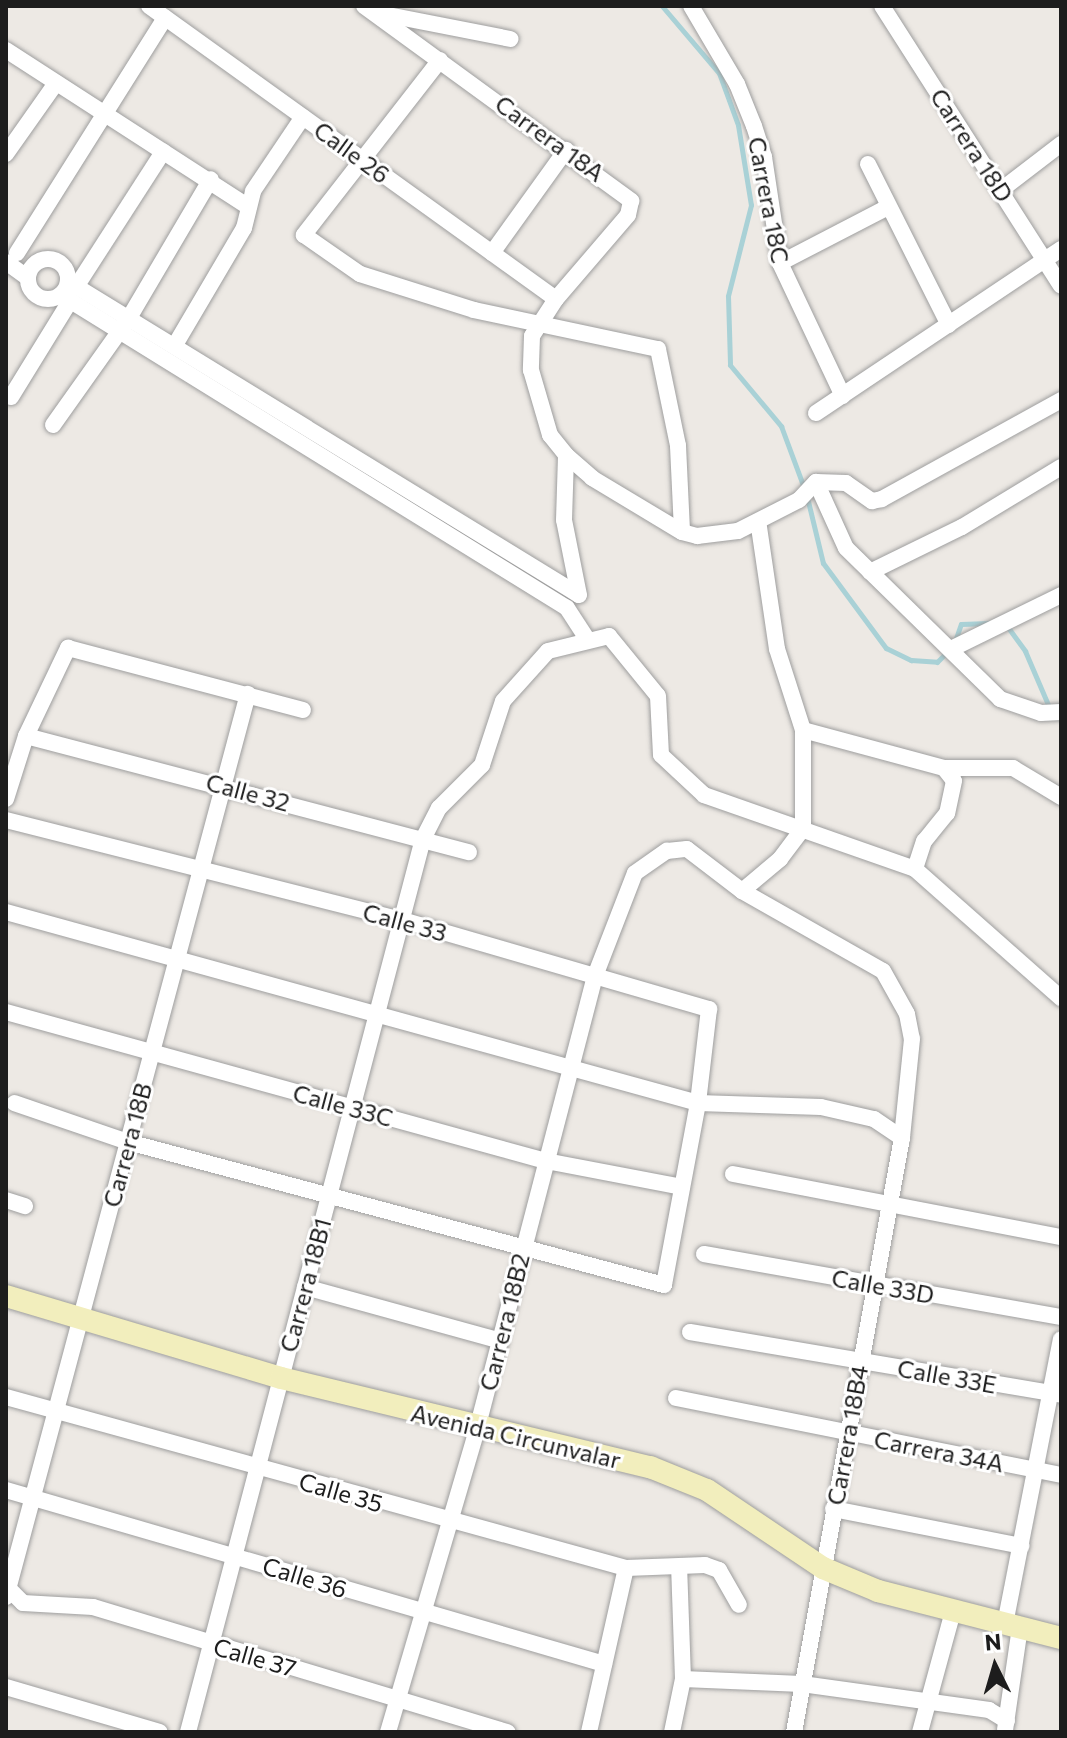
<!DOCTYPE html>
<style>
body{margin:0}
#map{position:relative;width:1067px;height:1738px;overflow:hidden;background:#ede9e4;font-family:Commissioner,sans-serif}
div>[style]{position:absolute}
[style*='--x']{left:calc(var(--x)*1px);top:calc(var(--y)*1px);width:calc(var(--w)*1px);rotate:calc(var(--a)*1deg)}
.stream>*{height:5px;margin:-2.5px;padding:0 2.5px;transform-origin:2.5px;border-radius:2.5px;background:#a9d1d6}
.roads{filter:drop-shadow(0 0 2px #9e9e9e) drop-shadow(0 0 2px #9e9e9e)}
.street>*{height:16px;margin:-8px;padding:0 8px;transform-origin:8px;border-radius:8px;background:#fff}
.street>.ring{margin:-8px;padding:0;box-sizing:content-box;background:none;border:16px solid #fff;border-radius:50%}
.secondary>*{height:22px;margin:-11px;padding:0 11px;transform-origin:11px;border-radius:11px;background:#f2eebd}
span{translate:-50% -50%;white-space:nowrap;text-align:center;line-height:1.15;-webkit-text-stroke:6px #fff;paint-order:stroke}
.street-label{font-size:24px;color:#1d1d1d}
.frame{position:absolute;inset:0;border:8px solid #1d1d1d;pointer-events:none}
.north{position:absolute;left:955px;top:1626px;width:80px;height:80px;-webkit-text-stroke:6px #fff;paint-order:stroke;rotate:355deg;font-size:22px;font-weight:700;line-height:32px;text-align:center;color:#1d1d1d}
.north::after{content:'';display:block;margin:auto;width:28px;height:36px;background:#1d1d1d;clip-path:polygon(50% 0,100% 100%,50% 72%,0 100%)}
</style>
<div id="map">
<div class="stream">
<div style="--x:662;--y:6;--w:88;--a:49.6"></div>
<div style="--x:719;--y:73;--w:55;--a:69.9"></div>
<div style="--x:738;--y:125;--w:81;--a:80.8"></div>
<div style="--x:751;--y:205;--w:94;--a:104.2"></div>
<div style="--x:728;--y:296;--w:69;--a:88.3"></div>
<div style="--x:730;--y:365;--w:80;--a:50.1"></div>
<div style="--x:781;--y:426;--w:66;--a:69.6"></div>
<div style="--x:807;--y:497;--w:68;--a:76.4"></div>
<div style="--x:823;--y:563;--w:106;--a:53.5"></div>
<div style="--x:886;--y:648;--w:28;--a:26"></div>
<div style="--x:911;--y:660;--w:26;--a:4"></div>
<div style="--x:937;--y:662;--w:14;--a:-45"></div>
<div style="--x:1007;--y:626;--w:31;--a:54"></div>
<div style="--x:1025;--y:651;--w:61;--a:66.8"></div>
<div style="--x:955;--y:641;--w:18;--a:-71"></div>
<div style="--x:961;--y:624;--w:28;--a:-2"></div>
</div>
<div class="roads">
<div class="street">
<div style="--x:149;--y:6;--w:501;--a:35.75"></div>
<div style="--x:364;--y:6;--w:331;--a:36.1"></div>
<div style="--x:631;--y:201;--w:14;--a:102"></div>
<div style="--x:628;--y:215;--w:111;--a:130.6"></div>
<div style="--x:556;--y:299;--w:44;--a:123"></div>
<div style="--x:532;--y:336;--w:34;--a:92"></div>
<div style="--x:531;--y:370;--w:68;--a:73.7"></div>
<div style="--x:550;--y:435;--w:26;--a:51"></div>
<div style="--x:566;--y:455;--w:35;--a:41"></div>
<div style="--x:592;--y:478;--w:105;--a:31"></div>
<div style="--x:682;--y:532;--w:16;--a:15"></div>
<div style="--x:697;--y:536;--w:41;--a:-7"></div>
<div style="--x:738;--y:531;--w:68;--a:-26.9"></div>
<div style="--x:799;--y:500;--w:25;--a:-47"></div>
<div style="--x:816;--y:482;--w:30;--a:2"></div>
<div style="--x:846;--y:483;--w:32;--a:35"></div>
<div style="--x:872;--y:501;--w:10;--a:-11"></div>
<div style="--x:882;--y:499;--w:205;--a:-28.9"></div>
<div style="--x:691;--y:6;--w:91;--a:59.5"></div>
<div style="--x:737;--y:84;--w:45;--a:68"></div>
<div style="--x:754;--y:126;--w:33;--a:72"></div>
<div style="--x:764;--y:157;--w:107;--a:81.4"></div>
<div style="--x:780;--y:263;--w:147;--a:64.7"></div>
<div style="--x:882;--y:6;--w:332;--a:57.4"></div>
<div style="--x:378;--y:13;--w:135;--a:11.1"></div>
<div style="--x:6;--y:50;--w:289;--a:32.9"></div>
<div style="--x:440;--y:60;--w:222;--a:127.9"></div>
<div style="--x:304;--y:235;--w:68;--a:34.9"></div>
<div style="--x:360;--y:274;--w:120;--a:17.5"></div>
<div style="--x:474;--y:310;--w:188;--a:12"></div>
<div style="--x:658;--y:349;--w:99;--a:78.3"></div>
<div style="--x:678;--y:446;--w:86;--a:87.3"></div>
<div style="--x:6;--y:154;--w:87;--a:-54.8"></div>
<div style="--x:868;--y:164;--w:180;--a:63.3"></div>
<div style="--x:1001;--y:190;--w:76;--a:-37.5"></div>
<div style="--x:17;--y:253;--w:278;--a:-57.8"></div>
<div style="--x:492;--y:253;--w:127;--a:-54.3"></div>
<div class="ring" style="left:28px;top:259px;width:24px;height:24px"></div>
<div style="--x:6;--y:262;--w:26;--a:36"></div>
<div style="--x:780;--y:263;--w:122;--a:-27.4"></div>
<div style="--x:69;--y:282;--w:598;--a:31.54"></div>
<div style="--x:579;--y:595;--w:76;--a:-101.3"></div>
<div style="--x:564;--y:520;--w:65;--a:-88.2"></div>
<div style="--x:76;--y:287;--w:161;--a:-57.2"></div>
<div style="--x:61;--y:295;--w:595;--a:31.74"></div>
<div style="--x:567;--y:608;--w:38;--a:57"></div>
<div style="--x:175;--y:345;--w:136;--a:-59.5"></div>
<div style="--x:244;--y:228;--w:38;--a:-76"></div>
<div style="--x:253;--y:191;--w:89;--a:-56"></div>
<div style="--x:11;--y:397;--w:113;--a:-58.4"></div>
<div style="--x:816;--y:413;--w:295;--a:-33.8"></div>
<div style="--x:53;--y:425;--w:131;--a:-54.6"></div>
<div style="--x:129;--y:318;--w:161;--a:-59.5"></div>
<div style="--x:816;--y:482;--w:72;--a:65.6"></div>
<div style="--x:846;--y:548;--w:216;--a:44.4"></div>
<div style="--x:1000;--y:699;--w:43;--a:18.9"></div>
<div style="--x:1041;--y:713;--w:20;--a:-3"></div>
<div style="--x:870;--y:572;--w:102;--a:-26.1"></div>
<div style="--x:962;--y:527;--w:116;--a:-31.2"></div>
<div style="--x:951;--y:649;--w:123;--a:-26.1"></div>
<div style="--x:803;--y:730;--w:146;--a:15.1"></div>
<div style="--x:944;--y:768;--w:16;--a:52"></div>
<div style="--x:954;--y:781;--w:33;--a:102"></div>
<div style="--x:947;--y:813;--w:36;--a:129"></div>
<div style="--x:924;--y:841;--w:29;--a:108"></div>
<div style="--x:26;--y:736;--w:458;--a:14.7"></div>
<div style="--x:944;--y:768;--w:69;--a:0"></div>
<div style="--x:1013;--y:768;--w:56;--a:31.1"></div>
<div style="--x:6;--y:799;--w:66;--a:-72.4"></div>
<div style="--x:26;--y:736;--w:98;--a:-64.5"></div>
<div style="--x:68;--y:648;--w:243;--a:14.8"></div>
<div style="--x:6;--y:820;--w:408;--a:14.2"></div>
<div style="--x:402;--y:920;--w:320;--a:16.2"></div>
<div style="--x:709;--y:1009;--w:95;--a:96.7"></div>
<div style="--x:698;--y:1103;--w:185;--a:100.6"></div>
<div style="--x:664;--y:1285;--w:555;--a:-165.06"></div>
<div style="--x:128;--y:1142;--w:120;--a:-161.1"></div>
<div style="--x:742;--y:891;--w:162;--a:29.6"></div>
<div style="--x:883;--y:971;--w:49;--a:60.8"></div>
<div style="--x:907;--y:1014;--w:25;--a:79"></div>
<div style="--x:912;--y:1039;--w:100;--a:95.8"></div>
<div style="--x:902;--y:1138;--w:604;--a:100.3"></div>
<div style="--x:6;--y:912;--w:718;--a:15.43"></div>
<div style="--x:698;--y:1103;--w:123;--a:1.9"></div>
<div style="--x:821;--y:1107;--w:54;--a:12.8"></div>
<div style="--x:874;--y:1119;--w:34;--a:34"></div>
<div style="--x:6;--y:1012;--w:560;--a:15.43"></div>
<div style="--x:546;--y:1161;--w:138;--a:10.8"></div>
<div style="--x:733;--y:1174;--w:334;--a:10.9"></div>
<div style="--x:6;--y:1200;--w:20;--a:18"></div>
<div style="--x:704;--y:1254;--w:363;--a:10"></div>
<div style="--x:305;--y:1287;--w:203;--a:15.4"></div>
<div style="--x:690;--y:1332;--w:376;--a:9.6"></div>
<div style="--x:6;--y:1397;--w:643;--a:15.42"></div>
<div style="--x:626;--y:1568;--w:79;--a:-2.2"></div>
<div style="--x:705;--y:1565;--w:15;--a:20"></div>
<div style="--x:719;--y:1570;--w:40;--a:60.3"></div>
<div style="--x:676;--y:1398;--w:393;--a:11.3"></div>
<div style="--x:6;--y:1490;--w:623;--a:16.22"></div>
<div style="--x:833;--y:1509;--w:192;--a:11.1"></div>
<div style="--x:6;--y:1586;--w:24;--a:45"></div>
<div style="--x:23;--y:1603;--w:70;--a:3.3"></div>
<div style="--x:93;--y:1607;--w:433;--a:16.8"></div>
<div style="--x:6;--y:1597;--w:935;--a:-75"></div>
<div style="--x:1005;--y:1624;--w:290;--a:-78.9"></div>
<div style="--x:683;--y:1679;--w:119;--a:2.4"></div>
<div style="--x:802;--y:1684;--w:189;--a:7.9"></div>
<div style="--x:989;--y:1710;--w:21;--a:31"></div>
<div style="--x:6;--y:1687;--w:160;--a:16.3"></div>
<div style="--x:1005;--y:1730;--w:104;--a:-81.7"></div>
<div style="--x:188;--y:1732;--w:923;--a:-75.26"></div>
<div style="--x:423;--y:839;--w:35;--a:-63"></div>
<div style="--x:439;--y:808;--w:61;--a:-45"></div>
<div style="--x:482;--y:765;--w:67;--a:-71.8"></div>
<div style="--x:503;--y:701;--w:67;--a:-48"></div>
<div style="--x:548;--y:651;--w:63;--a:-13.8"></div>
<div style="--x:609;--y:636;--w:77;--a:50.8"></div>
<div style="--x:658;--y:696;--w:59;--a:87.1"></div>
<div style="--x:661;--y:755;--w:59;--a:42.9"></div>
<div style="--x:704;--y:795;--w:224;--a:19.3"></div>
<div style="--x:915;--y:869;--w:195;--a:41.5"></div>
<div style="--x:388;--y:1732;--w:316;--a:-73.6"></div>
<div style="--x:477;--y:1429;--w:468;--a:-75.4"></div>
<div style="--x:595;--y:976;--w:110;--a:-68.8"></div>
<div style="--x:635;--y:873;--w:39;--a:-35"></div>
<div style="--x:667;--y:851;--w:20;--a:-6"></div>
<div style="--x:687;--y:849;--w:69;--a:37.4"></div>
<div style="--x:742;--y:891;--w:50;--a:-40.1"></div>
<div style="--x:780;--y:859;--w:38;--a:-53"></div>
<div style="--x:803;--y:829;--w:99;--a:-90"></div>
<div style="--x:803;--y:730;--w:85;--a:-107.8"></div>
<div style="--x:777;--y:649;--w:129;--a:-98.4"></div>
<div style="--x:589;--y:1732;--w:168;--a:-77.3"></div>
<div style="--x:672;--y:1732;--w:54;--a:-78.3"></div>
<div style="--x:683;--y:1679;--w:112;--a:-92"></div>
<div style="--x:920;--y:1732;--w:125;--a:-74.7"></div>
</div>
<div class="secondary">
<div style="--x:6;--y:1296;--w:287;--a:16.6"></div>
<div style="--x:281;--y:1378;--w:380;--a:13.6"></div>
<div style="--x:650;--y:1467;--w:61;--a:22"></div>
<div style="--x:707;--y:1490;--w:140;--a:33.9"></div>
<div style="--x:823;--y:1568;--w:60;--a:22.7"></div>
<div style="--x:878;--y:1591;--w:189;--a:14.4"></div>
</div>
</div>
<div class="street-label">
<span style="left:550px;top:138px;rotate:36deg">Carrera 18A</span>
<span style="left:972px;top:145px;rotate:57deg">Carrera 18D</span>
<span style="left:352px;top:152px;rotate:36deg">Calle 26</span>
<span style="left:769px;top:200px;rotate:79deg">Carrera 18C</span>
<span style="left:248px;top:792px;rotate:15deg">Calle 32</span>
<span style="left:405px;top:922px;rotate:15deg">Calle 33</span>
<span style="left:343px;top:1105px;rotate:15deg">Calle 33C</span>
<span style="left:127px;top:1145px;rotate:-75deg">Carrera 18B</span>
<span style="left:305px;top:1285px;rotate:-75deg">Carrera 18B1</span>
<span style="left:883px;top:1286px;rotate:10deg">Calle 33D</span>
<span style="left:504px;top:1322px;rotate:-76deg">Carrera 18B2</span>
<span style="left:947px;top:1376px;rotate:10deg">Calle 33E</span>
<span style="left:847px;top:1435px;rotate:-80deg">Carrera 18B4</span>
<span style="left:516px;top:1436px;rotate:13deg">Avenida Circunvalar</span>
<span style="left:939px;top:1451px;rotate:11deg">Carrera 34A</span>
<span style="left:341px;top:1492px;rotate:16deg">Calle 35</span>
<span style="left:305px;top:1577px;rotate:17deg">Calle 36</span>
<span style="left:255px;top:1657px;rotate:16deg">Calle 37</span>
</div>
<div class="frame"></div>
<div class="north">N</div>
</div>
